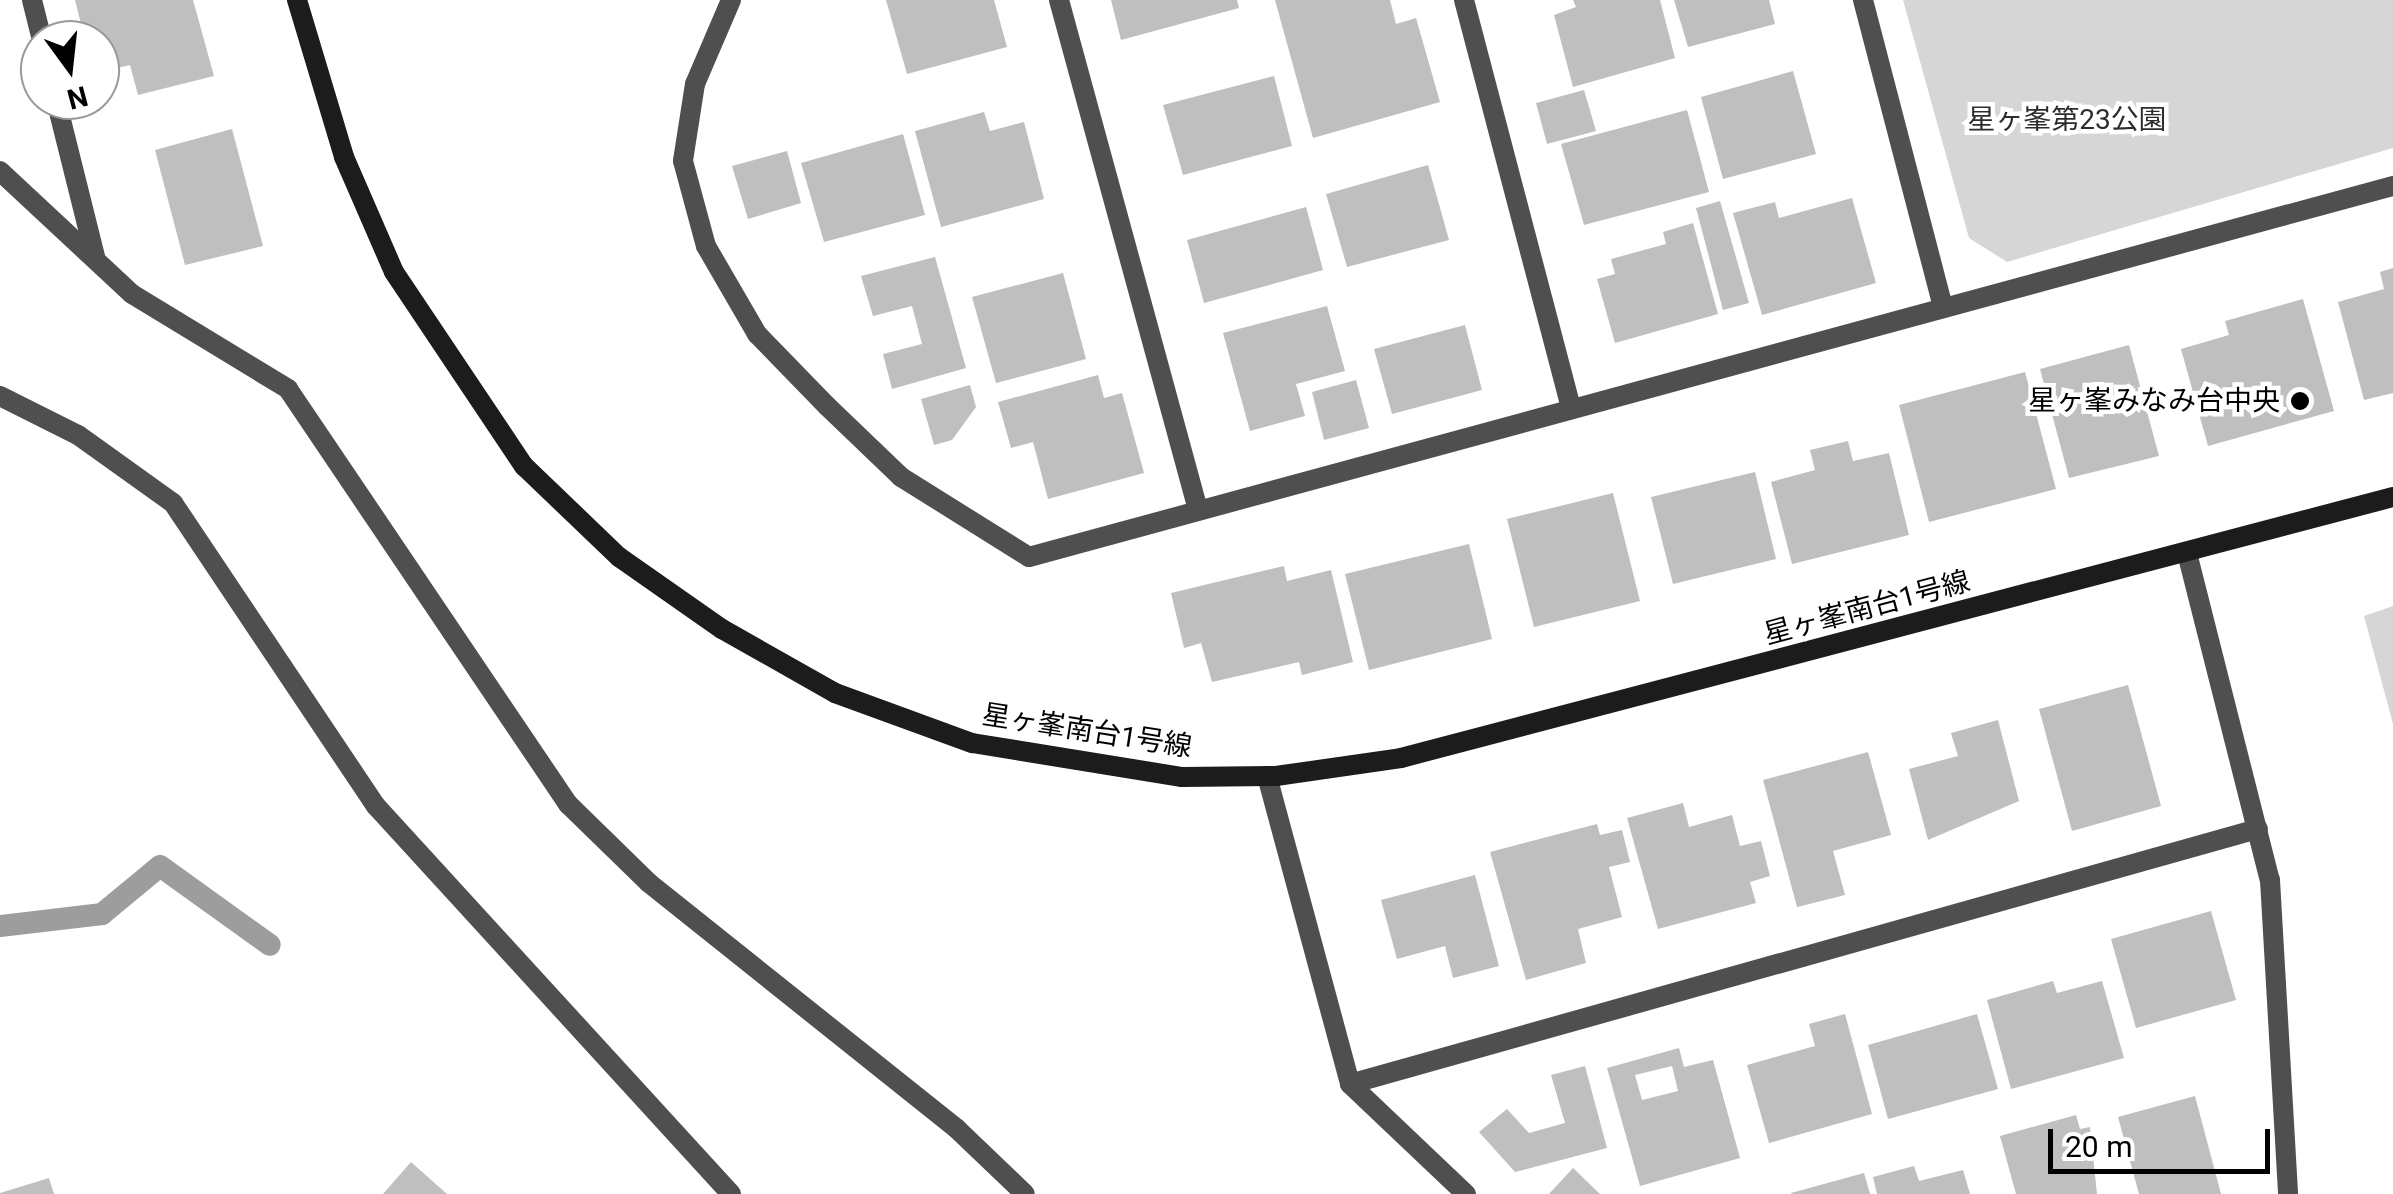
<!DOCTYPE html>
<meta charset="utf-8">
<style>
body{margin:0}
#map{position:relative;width:2393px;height:1194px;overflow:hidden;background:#fff;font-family:Roboto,"Noto Sans JP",sans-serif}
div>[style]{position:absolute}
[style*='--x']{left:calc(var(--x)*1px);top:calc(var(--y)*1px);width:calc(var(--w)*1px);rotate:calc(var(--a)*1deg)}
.green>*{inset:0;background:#d6d6d6}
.stream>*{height:22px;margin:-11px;padding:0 11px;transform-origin:11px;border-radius:11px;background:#9d9d9d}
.building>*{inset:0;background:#bfbfbf}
.street>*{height:20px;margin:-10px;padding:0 10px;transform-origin:10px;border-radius:10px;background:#4f4f4f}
.secondary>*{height:20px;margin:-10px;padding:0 10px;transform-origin:10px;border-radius:10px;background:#1c1c1c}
.dots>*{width:28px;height:28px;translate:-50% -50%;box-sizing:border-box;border:5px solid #fff;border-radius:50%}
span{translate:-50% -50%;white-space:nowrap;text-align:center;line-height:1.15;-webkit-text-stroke:9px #fff;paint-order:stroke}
.park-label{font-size:28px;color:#2d2d2d}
.poi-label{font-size:28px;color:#000}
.right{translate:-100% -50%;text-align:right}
.street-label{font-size:28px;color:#000}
.north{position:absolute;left:20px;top:20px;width:100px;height:100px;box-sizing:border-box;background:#fff;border:2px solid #999;border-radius:50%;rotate:165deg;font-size:28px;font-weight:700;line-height:40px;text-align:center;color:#000}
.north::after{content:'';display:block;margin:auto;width:35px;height:45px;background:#000;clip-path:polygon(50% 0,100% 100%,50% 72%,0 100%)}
.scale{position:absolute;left:2048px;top:1129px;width:222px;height:45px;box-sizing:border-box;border:5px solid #000;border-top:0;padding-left:12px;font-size:30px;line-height:35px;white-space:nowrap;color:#000;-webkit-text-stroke:8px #fff;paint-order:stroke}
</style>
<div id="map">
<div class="green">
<div style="clip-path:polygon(1903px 0,2393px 0,2393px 148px,2007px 262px,1969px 238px)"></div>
<div style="clip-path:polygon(2393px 606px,2393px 724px,2364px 616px)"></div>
</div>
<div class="stream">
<div style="--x:0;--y:926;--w:103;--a:-6.7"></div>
<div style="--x:102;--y:914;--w:75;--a:-39.6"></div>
<div style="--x:160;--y:866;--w:135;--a:35.7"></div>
</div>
<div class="building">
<div style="clip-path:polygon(75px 0,193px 0,214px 76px,138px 95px,130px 65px,100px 72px,100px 40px,85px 40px)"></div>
<div style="clip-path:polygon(886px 0,994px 0,1007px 47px,907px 74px)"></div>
<div style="clip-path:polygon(1111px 0,1237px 0,1239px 8px,1121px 40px)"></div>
<div style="clip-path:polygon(1275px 0,1390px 0,1396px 24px,1416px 18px,1440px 102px,1313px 138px)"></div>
<div style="clip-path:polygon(1573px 0,1660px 0,1675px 58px,1573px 87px,1554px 15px,1576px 7px)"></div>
<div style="clip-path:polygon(1674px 0,1769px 0,1775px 24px,1688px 47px)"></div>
<div style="clip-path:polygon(1793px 71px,1816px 154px,1723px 179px,1701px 97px)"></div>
<div style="clip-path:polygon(1274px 76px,1292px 146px,1183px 175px,1163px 105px)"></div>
<div style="clip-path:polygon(1584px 90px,1596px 131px,1547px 144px,1536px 103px)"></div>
<div style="clip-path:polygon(1687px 110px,1709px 192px,1584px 225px,1561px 144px)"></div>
<div style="clip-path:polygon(984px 112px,990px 131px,1024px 122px,1044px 199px,941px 227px,915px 131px)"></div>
<div style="clip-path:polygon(232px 129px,263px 246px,185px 265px,155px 150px)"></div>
<div style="clip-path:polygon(903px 134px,925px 215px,824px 242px,801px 163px)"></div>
<div style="clip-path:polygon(787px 151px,801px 203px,748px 219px,732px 166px)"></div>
<div style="clip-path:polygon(1428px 165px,1449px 240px,1347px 267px,1326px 194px)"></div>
<div style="clip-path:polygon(1852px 198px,1876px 283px,1762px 315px,1733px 213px,1775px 202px,1779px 218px)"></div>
<div style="clip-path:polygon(1720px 201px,1749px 303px,1723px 310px,1696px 208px)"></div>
<div style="clip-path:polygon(1306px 207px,1323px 270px,1204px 303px,1187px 240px)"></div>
<div style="clip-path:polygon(1693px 223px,1718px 314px,1615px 343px,1597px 279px,1615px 274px,1611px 259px,1666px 244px,1663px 232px)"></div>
<div style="clip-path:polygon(935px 257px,966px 368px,892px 389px,883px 354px,922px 344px,912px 306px,873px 316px,861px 276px)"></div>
<div style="clip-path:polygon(2393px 268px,2393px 393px,2364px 400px,2338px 302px,2384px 289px,2380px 272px)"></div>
<div style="clip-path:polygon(1063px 273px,1086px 359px,996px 383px,972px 297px)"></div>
<div style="clip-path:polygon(2303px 299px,2334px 411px,2208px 446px,2181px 349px,2229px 335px,2225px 321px)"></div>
<div style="clip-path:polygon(1327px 306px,1345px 371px,1296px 384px,1305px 416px,1250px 431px,1223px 333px)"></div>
<div style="clip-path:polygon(1465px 325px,1482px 390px,1392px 414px,1374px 349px)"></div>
<div style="clip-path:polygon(2129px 345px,2159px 456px,2069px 478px,2040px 369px)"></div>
<div style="clip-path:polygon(2025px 372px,2056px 489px,1929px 522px,1899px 405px)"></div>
<div style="clip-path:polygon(1098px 375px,1104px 398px,1122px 393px,1144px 473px,1048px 499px,1033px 442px,1011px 448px,998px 402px)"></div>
<div style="clip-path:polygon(1356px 380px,1369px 428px,1324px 440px,1312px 392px)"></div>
<div style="clip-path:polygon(970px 385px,976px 407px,952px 440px,934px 445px,921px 399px)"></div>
<div style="clip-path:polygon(1848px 441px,1853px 461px,1889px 453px,1909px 535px,1792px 564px,1771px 482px,1815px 470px,1810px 450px)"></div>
<div style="clip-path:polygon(1755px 472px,1776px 559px,1673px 584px,1651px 497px)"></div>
<div style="clip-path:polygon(1613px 493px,1640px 601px,1534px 627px,1507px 519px)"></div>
<div style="clip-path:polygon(1469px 544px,1492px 639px,1369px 670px,1345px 574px)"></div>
<div style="clip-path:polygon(1284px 566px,1287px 581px,1331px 570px,1353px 662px,1302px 675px,1299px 662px,1212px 682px,1201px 643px,1184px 648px,1171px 593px)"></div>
<div style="clip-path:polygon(2128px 685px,2161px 806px,2072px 831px,2039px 709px)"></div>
<div style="clip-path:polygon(1998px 720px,2019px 801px,1928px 840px,1909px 769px,1958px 756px,1951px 733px)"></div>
<div style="clip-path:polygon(1868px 752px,1891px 835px,1833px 851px,1845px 895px,1797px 907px,1763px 780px)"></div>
<div style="clip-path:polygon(1683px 803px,1689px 827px,1732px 815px,1740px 846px,1761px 841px,1770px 876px,1750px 882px,1756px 903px,1658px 929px,1627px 818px)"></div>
<div style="clip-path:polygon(1597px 824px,1600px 835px,1622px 830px,1630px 862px,1609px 867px,1622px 917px,1578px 929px,1586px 963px,1526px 980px,1490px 852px)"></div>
<div style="clip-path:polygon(1475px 875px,1499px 966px,1453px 978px,1445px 946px,1397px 959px,1381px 900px)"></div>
<div style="clip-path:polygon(2211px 911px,2236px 1000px,2136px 1028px,2111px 939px)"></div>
<div style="clip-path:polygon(2053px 981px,2057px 993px,2102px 981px,2124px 1058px,2011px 1089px,1987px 1000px)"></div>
<div style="clip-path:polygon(1845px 1014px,1872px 1114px,1769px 1143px,1747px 1065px,1815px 1046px,1809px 1024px)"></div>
<div style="clip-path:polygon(1977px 1014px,1998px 1089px,1888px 1119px,1868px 1045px)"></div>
<div style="clip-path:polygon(evenodd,1679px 1048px,1684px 1067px,1713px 1060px,1740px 1158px,1640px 1186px,1607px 1068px,1679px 1048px,1672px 1066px,1678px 1091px,1642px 1100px,1635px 1075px,1672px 1066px)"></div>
<div style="clip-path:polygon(1585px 1066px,1607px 1148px,1515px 1172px,1479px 1132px,1507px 1109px,1529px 1133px,1565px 1123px,1551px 1075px)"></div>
<div style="clip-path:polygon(2195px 1096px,2221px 1194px,2139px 1194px,2118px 1117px)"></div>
<div style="clip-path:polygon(2076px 1115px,2080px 1129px,2090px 1127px,2097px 1194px,2016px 1194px,2000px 1136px)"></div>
<div style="clip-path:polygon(411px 1162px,447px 1194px,383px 1194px)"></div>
<div style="clip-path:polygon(1914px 1166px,1919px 1181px,1963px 1170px,1970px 1194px,1877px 1194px,1873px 1177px)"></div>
<div style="clip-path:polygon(1573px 1168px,1600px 1194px,1549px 1194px)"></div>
<div style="clip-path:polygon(1864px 1173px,1870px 1194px,1791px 1194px,1791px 1193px)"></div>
<div style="clip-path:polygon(49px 1178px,54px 1194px,0 1194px,0 1193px)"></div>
</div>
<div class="street">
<div style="--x:32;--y:0;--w:41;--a:76"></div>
<div style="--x:731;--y:0;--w:91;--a:113.2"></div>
<div style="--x:695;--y:84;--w:78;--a:98.9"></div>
<div style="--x:683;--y:161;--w:88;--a:74.9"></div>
<div style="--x:706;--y:246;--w:102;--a:59.9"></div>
<div style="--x:757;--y:334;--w:100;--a:45.8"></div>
<div style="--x:827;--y:406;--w:103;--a:43.8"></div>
<div style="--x:901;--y:477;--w:151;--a:32"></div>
<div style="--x:1029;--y:557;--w:1414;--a:-15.22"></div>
<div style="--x:1059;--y:0;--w:529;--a:74.75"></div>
<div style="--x:1464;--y:0;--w:423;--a:75.3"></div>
<div style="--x:1863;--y:0;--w:318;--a:75.4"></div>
<div style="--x:56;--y:100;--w:162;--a:76"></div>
<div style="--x:0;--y:171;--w:180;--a:43"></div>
<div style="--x:132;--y:294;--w:183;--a:31.3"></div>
<div style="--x:288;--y:389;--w:501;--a:55.99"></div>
<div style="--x:568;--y:804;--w:113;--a:44.3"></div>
<div style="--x:649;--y:883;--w:393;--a:38.6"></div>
<div style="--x:956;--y:1128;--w:95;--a:43.7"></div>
<div style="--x:0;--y:396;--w:87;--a:26.6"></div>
<div style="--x:78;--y:435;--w:117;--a:35.6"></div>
<div style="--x:173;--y:503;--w:365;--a:56.2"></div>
<div style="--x:376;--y:806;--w:526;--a:47.54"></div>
<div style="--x:2187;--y:553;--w:337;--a:75.8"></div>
<div style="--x:2270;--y:880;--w:315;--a:86.7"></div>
<div style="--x:1267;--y:776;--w:319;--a:74.9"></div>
<div style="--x:1350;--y:1084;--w:160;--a:43.5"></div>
<div style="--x:1350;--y:1084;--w:943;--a:-15.69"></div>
</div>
<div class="secondary">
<div style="--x:297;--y:0;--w:164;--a:73.3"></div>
<div style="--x:344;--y:157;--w:125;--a:66.5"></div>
<div style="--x:394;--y:272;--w:234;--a:56.2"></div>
<div style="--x:524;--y:466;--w:132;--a:43.8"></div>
<div style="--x:619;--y:557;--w:126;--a:35"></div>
<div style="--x:722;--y:629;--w:130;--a:29.5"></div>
<div style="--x:835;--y:693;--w:146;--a:20.1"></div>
<div style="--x:972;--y:743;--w:213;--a:9.2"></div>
<div style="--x:1182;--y:777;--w:94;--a:-0.6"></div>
<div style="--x:1276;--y:776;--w:126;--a:-8.2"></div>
<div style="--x:1401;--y:758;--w:1026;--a:-14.74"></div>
</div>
<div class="dots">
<div style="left:2300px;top:401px;background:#000"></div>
</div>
<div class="park-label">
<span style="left:2067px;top:120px">星ヶ峯第23公園</span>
</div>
<div class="poi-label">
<span class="right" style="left:2280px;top:401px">星ヶ峯みなみ台中央</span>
</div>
<div class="street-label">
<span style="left:1867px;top:608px;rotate:-15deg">星ヶ峯南台1号線</span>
<span style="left:1087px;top:731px;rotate:9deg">星ヶ峯南台1号線</span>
</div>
<div class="north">N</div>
<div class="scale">20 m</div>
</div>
